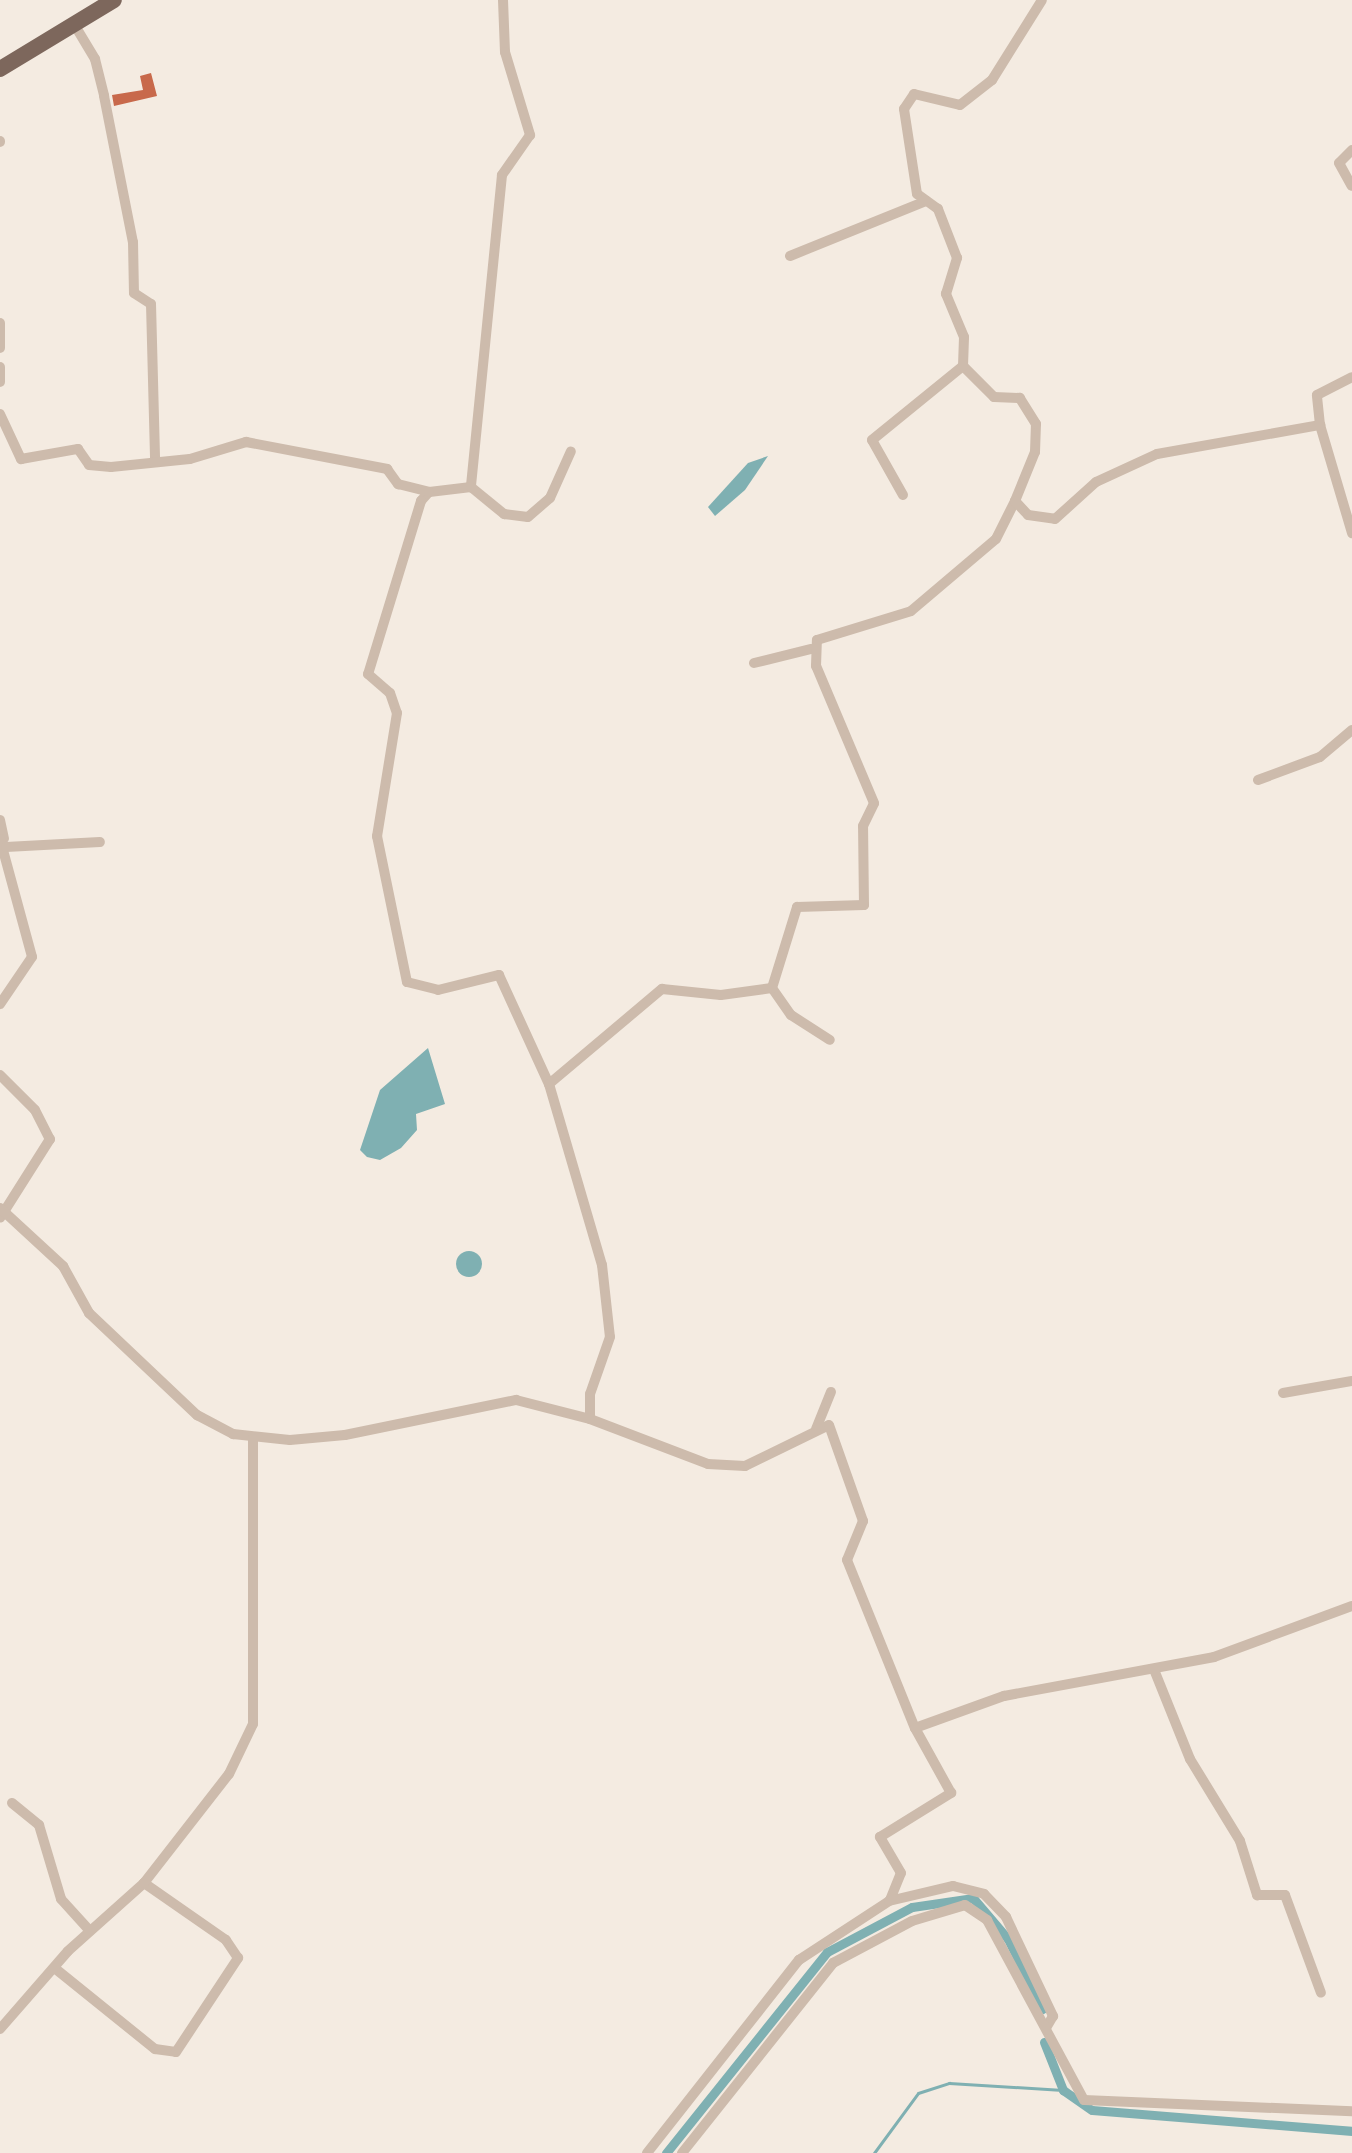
<!DOCTYPE html>
<style>
body{margin:0}
#map{position:relative;width:1352px;height:2153px;overflow:hidden;background:#f4ebe1;font-family:"IBM Plex Sans",sans-serif}
div>[style]{position:absolute}
[style*='--x']{left:calc(var(--x)*1px);top:calc(var(--y)*1px);width:calc(var(--w)*1px);rotate:calc(var(--a)*1deg)}
.water>*{inset:0;background:#7fb0b2}
.round{border-radius:50%}
.stream>*{height:3px;margin:-1.5px;padding:0 1.5px;transform-origin:1.5px;border-radius:1.5px;background:#7fb0b2}
.canal>*{height:9px;margin:-4.5px;padding:0 4.5px;transform-origin:4.5px;border-radius:4.5px;background:#7fb0b2}
.building>*{inset:0;background:#c8694b}
.street>*{height:10px;margin:-5px;padding:0 5px;transform-origin:5px;border-radius:5px;background:#cdbbac}
.primary>*{height:16px;margin:-8px;padding:0 8px;transform-origin:8px;border-radius:8px;background:#7d675c}
span{translate:-50% -50%;white-space:nowrap;text-align:center;line-height:1.15;-webkit-text-stroke:7px #fbf5ee;paint-order:stroke}
</style>
<div id="map">
<div class="water">
<div style="clip-path:polygon(768px 456px,745px 490px,715px 516px,708px 507px,748px 463px)"></div>
<div style="clip-path:polygon(428px 1048px,445px 1104px,416px 1114px,417px 1130px,401px 1148px,380px 1160px,367px 1157px,360px 1150px,380px 1090px)"></div>
<div class="round" style="left:456px;top:1251px;width:26px;height:26px"></div>
</div>
<div class="stream">
<div style="--x:874;--y:2153;--w:74;--a:-53.7"></div>
<div style="--x:918;--y:2093;--w:33;--a:-18"></div>
<div style="--x:949;--y:2083;--w:114;--a:3.5"></div>
</div>
<div class="canal">
<div style="--x:1044;--y:2042;--w:52;--a:68.4"></div>
<div style="--x:1063;--y:2090;--w:35;--a:35"></div>
<div style="--x:1092;--y:2110;--w:261;--a:4.6"></div>
<div style="--x:666;--y:2153;--w:258;--a:-51.3"></div>
<div style="--x:827;--y:1952;--w:96;--a:-27.9"></div>
<div style="--x:912;--y:1907;--w:62;--a:-8.4"></div>
<div style="--x:973;--y:1898;--w:54;--a:49.5"></div>
<div style="--x:1008;--y:1939;--w:78;--a:64.1"></div>
</div>
<div class="building">
<div style="clip-path:polygon(151px 73px,157px 96px,114px 106px,112px 95px,143px 90px,140px 76px)"></div>
</div>
<div class="street">
<div style="--x:503;--y:0;--w:52;--a:87.8"></div>
<div style="--x:505;--y:52;--w:87;--a:73.2"></div>
<div style="--x:530;--y:135;--w:49;--a:125"></div>
<div style="--x:502;--y:175;--w:314;--a:95.7"></div>
<div style="--x:471;--y:487;--w:42;--a:173.2"></div>
<div style="--x:429;--y:492;--w:12;--a:132"></div>
<div style="--x:421;--y:501;--w:181;--a:107"></div>
<div style="--x:368;--y:674;--w:29;--a:41"></div>
<div style="--x:390;--y:693;--w:21;--a:71"></div>
<div style="--x:397;--y:713;--w:125;--a:99.2"></div>
<div style="--x:377;--y:836;--w:149;--a:78.4"></div>
<div style="--x:407;--y:982;--w:32;--a:14"></div>
<div style="--x:438;--y:990;--w:63;--a:-13.8"></div>
<div style="--x:499;--y:975;--w:120;--a:65.4"></div>
<div style="--x:549;--y:1084;--w:189;--a:73.7"></div>
<div style="--x:602;--y:1265;--w:72;--a:83.7"></div>
<div style="--x:610;--y:1337;--w:60;--a:109.3"></div>
<div style="--x:590;--y:1394;--w:25;--a:90"></div>
<div style="--x:590;--y:1419;--w:126;--a:20.9"></div>
<div style="--x:708;--y:1464;--w:37;--a:3"></div>
<div style="--x:745;--y:1466;--w:93;--a:-26"></div>
<div style="--x:829;--y:1425;--w:102;--a:70.5"></div>
<div style="--x:863;--y:1521;--w:42;--a:112.3"></div>
<div style="--x:847;--y:1560;--w:181;--a:68"></div>
<div style="--x:915;--y:1728;--w:95;--a:-19.8"></div>
<div style="--x:1004;--y:1696;--w:214;--a:-10.5"></div>
<div style="--x:1214;--y:1657;--w:147;--a:-20.3"></div>
<div style="--x:74;--y:24;--w:41;--a:59"></div>
<div style="--x:95;--y:59;--w:38;--a:76"></div>
<div style="--x:104;--y:96;--w:149;--a:78.8"></div>
<div style="--x:133;--y:242;--w:51;--a:88.9"></div>
<div style="--x:134;--y:293;--w:20;--a:33"></div>
<div style="--x:151;--y:304;--w:157;--a:88.5"></div>
<div style="--x:0;--y:141;--w:1;--a:90"></div>
<div style="--x:1352;--y:150;--w:18;--a:135"></div>
<div style="--x:1339;--y:163;--w:26;--a:61"></div>
<div style="--x:790;--y:256;--w:147;--a:-22"></div>
<div style="--x:0;--y:323;--w:25;--a:90"></div>
<div style="--x:0;--y:367;--w:15;--a:90"></div>
<div style="--x:0;--y:414;--w:50;--a:65"></div>
<div style="--x:21;--y:459;--w:58;--a:-10"></div>
<div style="--x:78;--y:449;--w:19;--a:55"></div>
<div style="--x:89;--y:465;--w:22;--a:5"></div>
<div style="--x:111;--y:467;--w:79;--a:-5.8"></div>
<div style="--x:190;--y:459;--w:59;--a:-16.9"></div>
<div style="--x:246;--y:442;--w:144;--a:10.8"></div>
<div style="--x:387;--y:469;--w:19;--a:54"></div>
<div style="--x:398;--y:484;--w:32;--a:14"></div>
<div style="--x:1320;--y:425;--w:113;--a:73.5"></div>
<div style="--x:471;--y:487;--w:43;--a:39.3"></div>
<div style="--x:504;--y:514;--w:24;--a:7"></div>
<div style="--x:528;--y:517;--w:29;--a:-41"></div>
<div style="--x:550;--y:498;--w:51;--a:-65.9"></div>
<div style="--x:903;--y:495;--w:63;--a:-119.4"></div>
<div style="--x:872;--y:440;--w:117;--a:-39.1"></div>
<div style="--x:1015;--y:501;--w:53;--a:-67.8"></div>
<div style="--x:1035;--y:452;--w:28;--a:-88"></div>
<div style="--x:1036;--y:424;--w:31;--a:-122"></div>
<div style="--x:1020;--y:398;--w:26;--a:-178"></div>
<div style="--x:994;--y:397;--w:44;--a:-135"></div>
<div style="--x:963;--y:366;--w:29;--a:-88"></div>
<div style="--x:964;--y:337;--w:47;--a:-112.7"></div>
<div style="--x:946;--y:294;--w:38;--a:-73"></div>
<div style="--x:957;--y:258;--w:53;--a:-111.2"></div>
<div style="--x:938;--y:209;--w:26;--a:-144"></div>
<div style="--x:917;--y:194;--w:86;--a:-98.7"></div>
<div style="--x:904;--y:109;--w:18;--a:-56"></div>
<div style="--x:914;--y:94;--w:47;--a:13.4"></div>
<div style="--x:960;--y:105;--w:41;--a:-38"></div>
<div style="--x:992;--y:80;--w:94;--a:-58"></div>
<div style="--x:754;--y:663;--w:59;--a:-13.8"></div>
<div style="--x:1258;--y:780;--w:66;--a:-20.4"></div>
<div style="--x:1320;--y:757;--w:42;--a:-40.2"></div>
<div style="--x:0;--y:820;--w:19;--a:78"></div>
<div style="--x:0;--y:839;--w:122;--a:74.8"></div>
<div style="--x:32;--y:957;--w:57;--a:124.2"></div>
<div style="--x:6;--y:847;--w:94;--a:-3"></div>
<div style="--x:772;--y:988;--w:33;--a:55"></div>
<div style="--x:791;--y:1015;--w:46;--a:32.7"></div>
<div style="--x:0;--y:1075;--w:49;--a:45"></div>
<div style="--x:35;--y:1110;--w:33;--a:63"></div>
<div style="--x:50;--y:1139;--w:93;--a:122.3"></div>
<div style="--x:549;--y:1084;--w:148;--a:-40.1"></div>
<div style="--x:662;--y:989;--w:59;--a:5.8"></div>
<div style="--x:721;--y:995;--w:51;--a:-7.8"></div>
<div style="--x:772;--y:988;--w:85;--a:-72.8"></div>
<div style="--x:797;--y:907;--w:67;--a:-1.7"></div>
<div style="--x:864;--y:905;--w:79;--a:-90.7"></div>
<div style="--x:863;--y:826;--w:25;--a:-64"></div>
<div style="--x:874;--y:803;--w:149;--a:-112.9"></div>
<div style="--x:816;--y:666;--w:26;--a:-88"></div>
<div style="--x:817;--y:640;--w:98;--a:-17.1"></div>
<div style="--x:911;--y:611;--w:111;--a:-40.3"></div>
<div style="--x:996;--y:539;--w:42;--a:-63.4"></div>
<div style="--x:1015;--y:501;--w:19;--a:47"></div>
<div style="--x:1028;--y:515;--w:27;--a:8"></div>
<div style="--x:1055;--y:519;--w:55;--a:-42.1"></div>
<div style="--x:1096;--y:482;--w:67;--a:-24.7"></div>
<div style="--x:1157;--y:454;--w:166;--a:-10.1"></div>
<div style="--x:1320;--y:425;--w:30;--a:-96"></div>
<div style="--x:1317;--y:395;--w:39;--a:-27"></div>
<div style="--x:0;--y:1208;--w:86;--a:42.6"></div>
<div style="--x:63;--y:1266;--w:54;--a:61"></div>
<div style="--x:89;--y:1313;--w:149;--a:43.4"></div>
<div style="--x:197;--y:1415;--w:41;--a:27.8"></div>
<div style="--x:233;--y:1434;--w:57;--a:6"></div>
<div style="--x:290;--y:1440;--w:55;--a:-5.2"></div>
<div style="--x:345;--y:1435;--w:175;--a:-11.6"></div>
<div style="--x:516;--y:1400;--w:76;--a:14.4"></div>
<div style="--x:1283;--y:1393;--w:70;--a:-9.9"></div>
<div style="--x:816;--y:1429;--w:40;--a:-68"></div>
<div style="--x:1155;--y:1672;--w:94;--a:68.1"></div>
<div style="--x:1190;--y:1759;--w:96;--a:58.6"></div>
<div style="--x:1240;--y:1841;--w:57;--a:72.5"></div>
<div style="--x:1257;--y:1895;--w:28;--a:0"></div>
<div style="--x:1285;--y:1895;--w:104;--a:69.8"></div>
<div style="--x:12;--y:1803;--w:35;--a:39"></div>
<div style="--x:39;--y:1825;--w:77;--a:73.4"></div>
<div style="--x:61;--y:1899;--w:43;--a:47.8"></div>
<div style="--x:890;--y:1900;--w:29;--a:-68"></div>
<div style="--x:901;--y:1873;--w:42;--a:-120.3"></div>
<div style="--x:880;--y:1837;--w:84;--a:-31.8"></div>
<div style="--x:951;--y:1793;--w:74;--a:-119"></div>
<div style="--x:57;--y:1970;--w:126;--a:38.9"></div>
<div style="--x:155;--y:2049;--w:21;--a:8"></div>
<div style="--x:176;--y:2052;--w:113;--a:-56.6"></div>
<div style="--x:238;--y:1958;--w:22;--a:-124"></div>
<div style="--x:226;--y:1940;--w:100;--a:-145.2"></div>
<div style="--x:0;--y:2029;--w:103;--a:-48.9"></div>
<div style="--x:68;--y:1951;--w:102;--a:-41.8"></div>
<div style="--x:144;--y:1883;--w:138;--a:-52.1"></div>
<div style="--x:229;--y:1774;--w:55;--a:-64.4"></div>
<div style="--x:253;--y:1724;--w:285;--a:-90"></div>
<div style="--x:647;--y:2153;--w:246;--a:-51.8"></div>
<div style="--x:799;--y:1960;--w:108;--a:-33.2"></div>
<div style="--x:889;--y:1901;--w:66;--a:-13.2"></div>
<div style="--x:953;--y:1886;--w:32;--a:14"></div>
<div style="--x:984;--y:1894;--w:32;--a:46"></div>
<div style="--x:1006;--y:1917;--w:110;--a:64.6"></div>
<div style="--x:1053;--y:2016;--w:14;--a:120"></div>
<div style="--x:682;--y:2153;--w:243;--a:-51.5"></div>
<div style="--x:833;--y:1963;--w:89;--a:-28"></div>
<div style="--x:912;--y:1921;--w:55;--a:-16.8"></div>
<div style="--x:965;--y:1905;--w:27;--a:34"></div>
<div style="--x:987;--y:1920;--w:204;--a:61.7"></div>
<div style="--x:1084;--y:2100;--w:268;--a:2.4"></div>
</div>
<div class="primary">
<div style="--x:0;--y:69;--w:133;--a:-31.2"></div>
</div>
</div>
